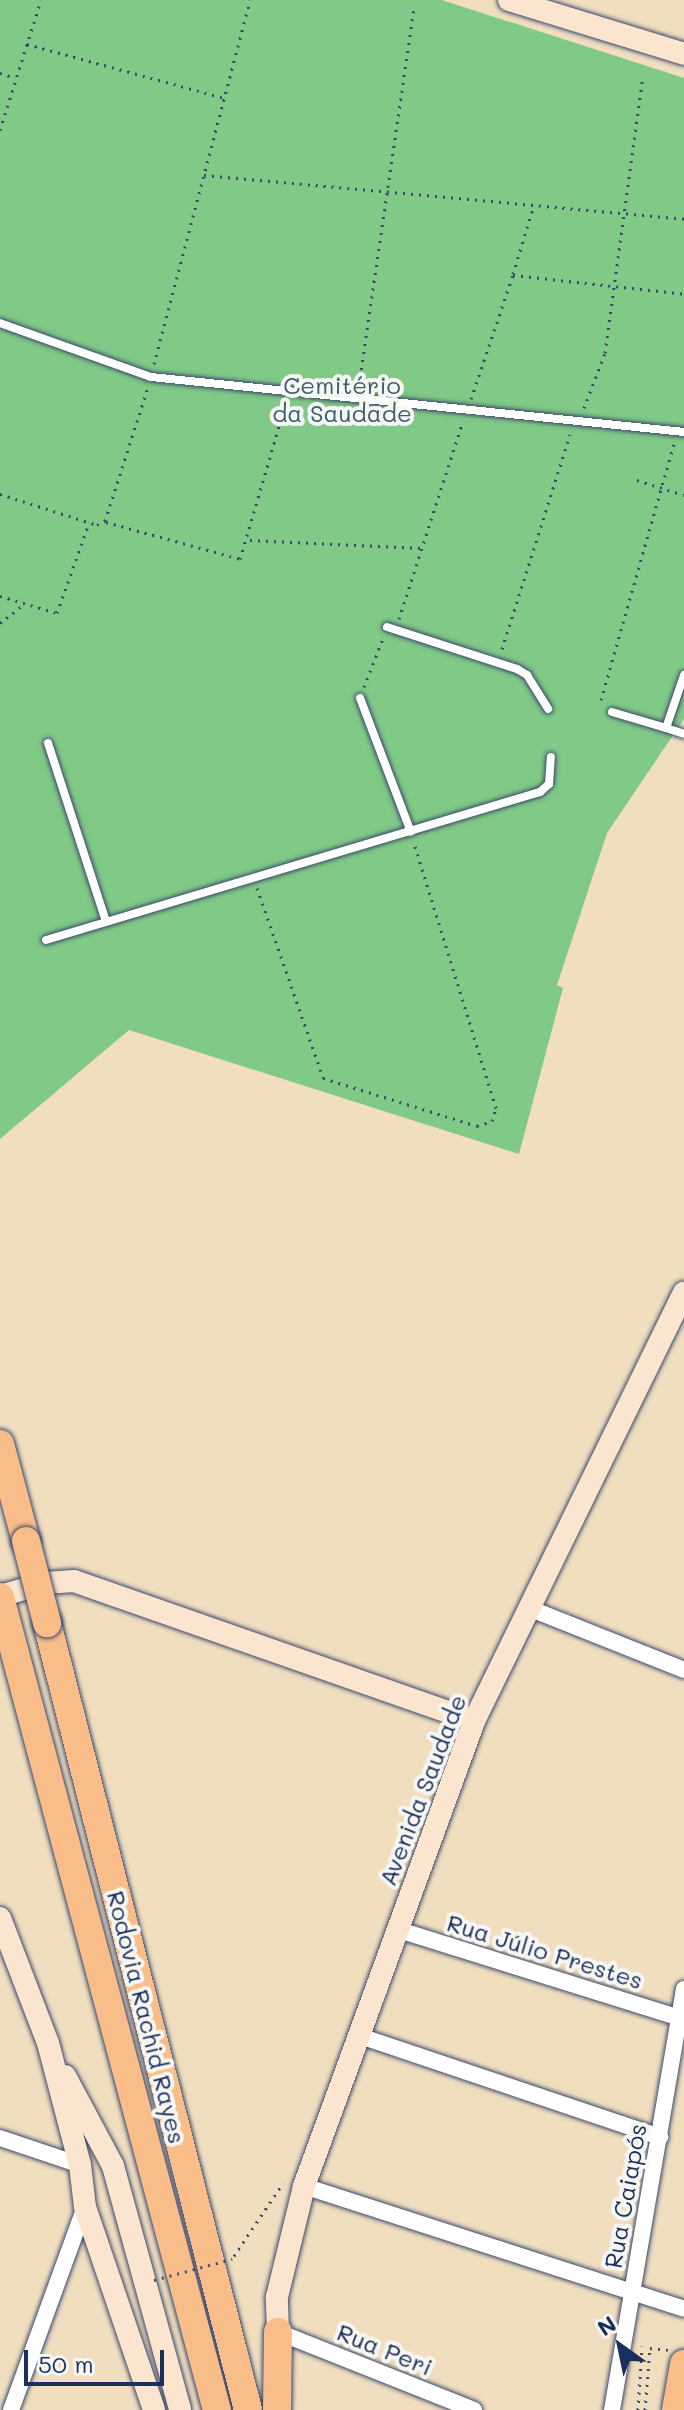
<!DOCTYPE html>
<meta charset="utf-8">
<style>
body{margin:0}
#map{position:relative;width:684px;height:2410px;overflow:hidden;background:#f0debf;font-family:Mali,sans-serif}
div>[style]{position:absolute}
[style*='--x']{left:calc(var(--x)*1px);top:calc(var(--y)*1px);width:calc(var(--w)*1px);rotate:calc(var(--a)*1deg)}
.green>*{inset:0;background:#80c986}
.path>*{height:3px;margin-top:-1.5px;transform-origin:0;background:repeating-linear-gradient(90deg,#3b496d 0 2px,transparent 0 8px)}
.roads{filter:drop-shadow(0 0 2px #3b496d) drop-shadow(0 0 2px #3b496d)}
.lane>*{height:8px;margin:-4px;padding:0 4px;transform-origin:4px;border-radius:4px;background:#fff}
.street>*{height:16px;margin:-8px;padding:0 8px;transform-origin:8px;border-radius:8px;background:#fff}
.secondary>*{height:22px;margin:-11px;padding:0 11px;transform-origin:11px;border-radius:11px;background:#fce5cf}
.highway>*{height:28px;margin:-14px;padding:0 14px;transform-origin:14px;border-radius:14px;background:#f8bd88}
.path-bridge>*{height:3px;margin-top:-1.5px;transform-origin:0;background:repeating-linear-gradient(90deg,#3b496d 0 2px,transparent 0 8px)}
.bridges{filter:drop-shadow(0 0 2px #3b496d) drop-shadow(0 0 2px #3b496d)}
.highway-bridge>*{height:28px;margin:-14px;padding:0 14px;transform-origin:14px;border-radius:14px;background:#f8bd88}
span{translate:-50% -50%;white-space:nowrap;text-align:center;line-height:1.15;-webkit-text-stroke:8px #f6f6f2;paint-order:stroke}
.park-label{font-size:24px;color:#395d6a}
.street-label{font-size:24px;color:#1b2f5e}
.north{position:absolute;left:580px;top:2306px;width:80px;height:80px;-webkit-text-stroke:6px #f6f6f2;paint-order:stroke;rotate:327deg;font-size:22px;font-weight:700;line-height:32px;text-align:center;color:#1b2f5e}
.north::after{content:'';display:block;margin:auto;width:28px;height:36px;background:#1b2f5e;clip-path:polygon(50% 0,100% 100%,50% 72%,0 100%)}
.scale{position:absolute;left:24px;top:2350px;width:140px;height:36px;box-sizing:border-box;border:4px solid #1b2f5e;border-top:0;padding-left:10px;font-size:24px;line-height:28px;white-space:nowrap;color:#1b2f5e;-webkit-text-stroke:6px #f6f6f2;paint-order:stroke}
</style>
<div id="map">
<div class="green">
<div style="clip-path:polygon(0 0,442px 0,684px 78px,684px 719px,607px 833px,557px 985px,563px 988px,519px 1154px,129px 1030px,0 1139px)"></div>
</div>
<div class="path">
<div style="--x:27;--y:44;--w:204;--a:15.3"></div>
<div style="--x:0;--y:73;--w:16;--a:18"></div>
<div style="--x:0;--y:130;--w:136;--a:-72.5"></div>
<div style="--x:204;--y:175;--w:482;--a:5.2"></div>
<div style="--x:513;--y:274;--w:72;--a:-73.1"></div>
<div style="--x:154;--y:364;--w:376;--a:-75.2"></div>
<div style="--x:359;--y:385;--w:380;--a:-81.7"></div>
<div style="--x:471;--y:399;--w:131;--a:-71.3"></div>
<div style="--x:513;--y:275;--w:172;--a:6.3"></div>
<div style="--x:584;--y:408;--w:59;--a:-69.1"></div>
<div style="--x:605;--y:353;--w:274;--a:-82.2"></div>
<div style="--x:637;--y:480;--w:49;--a:17.7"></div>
<div style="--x:0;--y:494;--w:102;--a:17.7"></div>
<div style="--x:97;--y:525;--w:9;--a:-27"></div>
<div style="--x:105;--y:521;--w:138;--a:-72.2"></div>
<div style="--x:106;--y:522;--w:139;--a:15.4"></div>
<div style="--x:240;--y:559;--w:159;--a:-73.6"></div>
<div style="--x:250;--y:540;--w:172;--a:2.7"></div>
<div style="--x:0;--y:596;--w:59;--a:16.6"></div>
<div style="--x:57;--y:613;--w:96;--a:-70.4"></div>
<div style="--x:399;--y:619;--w:208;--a:-72.1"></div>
<div style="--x:0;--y:623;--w:31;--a:-38"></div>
<div style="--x:502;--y:649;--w:225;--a:-72.4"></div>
<div style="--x:364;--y:687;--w:53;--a:-68.8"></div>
<div style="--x:601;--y:700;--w:267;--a:-74.1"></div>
<div style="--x:257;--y:888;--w:201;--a:70.8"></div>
<div style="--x:323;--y:1078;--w:161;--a:17.3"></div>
<div style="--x:477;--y:1126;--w:16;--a:-18"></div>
<div style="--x:492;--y:1121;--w:14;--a:-73"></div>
<div style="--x:496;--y:1108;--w:277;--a:-107.2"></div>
<div style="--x:234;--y:2256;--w:88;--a:-56.1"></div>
<div style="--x:638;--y:2410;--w:64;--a:-86.4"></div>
<div style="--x:645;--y:2410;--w:62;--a:-85.4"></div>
<div style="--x:650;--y:2348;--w:18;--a:6"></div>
</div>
<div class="roads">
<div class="lane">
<div style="--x:0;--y:323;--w:160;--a:19.7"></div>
<div style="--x:151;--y:377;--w:536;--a:5.89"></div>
<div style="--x:387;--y:627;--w:137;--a:17.9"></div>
<div style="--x:517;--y:669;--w:12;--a:31"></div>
<div style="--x:527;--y:675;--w:40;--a:58"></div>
<div style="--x:360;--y:698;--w:143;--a:69.2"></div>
<div style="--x:612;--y:712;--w:56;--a:16.5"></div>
<div style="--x:666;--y:728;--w:56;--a:-71.2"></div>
<div style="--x:666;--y:728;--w:19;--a:18"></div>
<div style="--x:48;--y:743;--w:188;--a:72"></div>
<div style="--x:46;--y:940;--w:516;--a:-16.68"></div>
<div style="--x:540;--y:792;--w:12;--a:-42"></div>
<div style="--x:549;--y:784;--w:27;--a:-86"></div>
</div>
<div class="street">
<div style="--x:531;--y:1609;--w:165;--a:21.7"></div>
<div style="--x:396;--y:1929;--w:298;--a:17.4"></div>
<div style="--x:357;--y:2035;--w:320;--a:18.6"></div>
<div style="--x:0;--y:2138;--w:84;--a:18.6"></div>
<div style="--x:304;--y:2186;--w:399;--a:17.9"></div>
<div style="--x:278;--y:2332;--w:211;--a:21.7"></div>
<div style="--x:11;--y:2410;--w:216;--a:-70"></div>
<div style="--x:612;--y:2410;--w:427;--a:-80.3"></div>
</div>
<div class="secondary">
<div style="--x:509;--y:0;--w:183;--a:17.1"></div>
<div style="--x:0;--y:1596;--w:47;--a:-16.1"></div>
<div style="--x:45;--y:1583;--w:29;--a:-4"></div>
<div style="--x:74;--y:1581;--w:424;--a:19.3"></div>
<div style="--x:0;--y:1918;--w:134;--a:69"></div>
<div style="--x:48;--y:2043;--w:126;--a:75.3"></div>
<div style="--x:80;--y:2165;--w:42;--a:83.2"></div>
<div style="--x:85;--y:2207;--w:214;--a:71.2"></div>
<div style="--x:65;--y:2076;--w:102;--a:61.9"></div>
<div style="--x:113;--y:2166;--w:253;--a:74.6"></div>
<div style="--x:278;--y:2332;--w:35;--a:-92"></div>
<div style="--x:277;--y:2297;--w:114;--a:-76.3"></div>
<div style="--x:304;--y:2186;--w:495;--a:-69.9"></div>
<div style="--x:474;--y:1721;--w:477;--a:-63.9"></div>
</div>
<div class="highway">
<div style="--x:0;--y:1444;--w:100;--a:75"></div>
<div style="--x:0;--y:1597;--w:841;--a:75.06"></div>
<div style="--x:47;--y:1623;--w:812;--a:75.67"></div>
<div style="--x:277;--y:2410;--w:78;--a:-89.3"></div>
<div style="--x:676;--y:2410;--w:47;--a:-80.1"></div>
</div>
</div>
<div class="path-bridge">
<div style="--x:154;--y:2280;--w:81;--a:-15.1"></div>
</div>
<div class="bridges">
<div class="highway-bridge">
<div style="--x:26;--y:1541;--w:85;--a:75.6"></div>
</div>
</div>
<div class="park-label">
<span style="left:342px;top:399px">Cemitério<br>da Saudade</span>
</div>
<div class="street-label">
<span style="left:422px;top:1790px;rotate:-69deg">Avenida Saudade</span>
<span style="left:545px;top:1951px;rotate:17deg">Rua Júlio Prestes</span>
<span style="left:147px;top:2017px;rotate:76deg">Rodovia Rachid Rayes</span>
<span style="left:625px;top:2196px;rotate:-80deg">Rua Caiapós</span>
<span style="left:385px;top:2349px;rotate:22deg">Rua Peri</span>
</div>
<div class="north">N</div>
<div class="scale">50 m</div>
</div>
